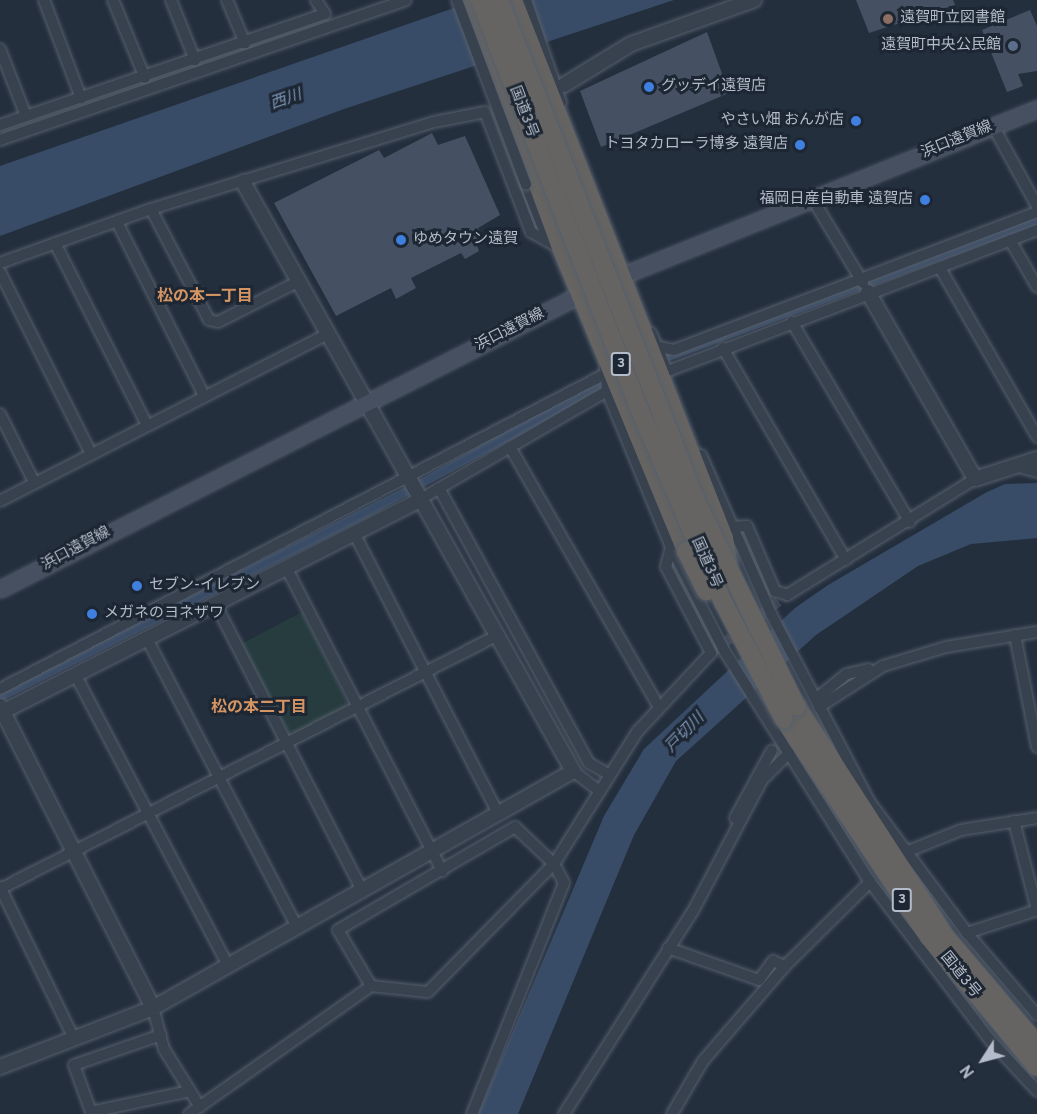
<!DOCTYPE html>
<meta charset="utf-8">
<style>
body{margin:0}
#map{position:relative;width:1037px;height:1114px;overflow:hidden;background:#242f3e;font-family:Overpass,"Noto Sans JP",sans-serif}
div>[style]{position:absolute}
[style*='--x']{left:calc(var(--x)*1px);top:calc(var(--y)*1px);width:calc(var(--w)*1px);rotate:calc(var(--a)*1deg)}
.green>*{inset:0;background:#263c3f}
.water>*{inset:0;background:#394c67}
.building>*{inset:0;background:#455162}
.minor-tunnel>*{height:10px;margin-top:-5px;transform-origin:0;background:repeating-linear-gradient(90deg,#3a4453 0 10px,transparent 0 15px)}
.roads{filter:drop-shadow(0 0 2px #565f6c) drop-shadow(0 0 2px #565f6c)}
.minor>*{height:10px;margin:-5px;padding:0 5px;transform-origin:5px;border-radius:5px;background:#38414e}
.tertiary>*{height:14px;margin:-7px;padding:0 7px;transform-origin:7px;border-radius:7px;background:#38414e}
.secondary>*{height:15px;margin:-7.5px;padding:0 7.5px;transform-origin:7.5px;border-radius:7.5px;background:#465061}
.trunk>*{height:18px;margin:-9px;padding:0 9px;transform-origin:9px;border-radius:9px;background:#656462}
.bridges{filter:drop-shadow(0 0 2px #565f6c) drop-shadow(0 0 2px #565f6c)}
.minor-bridge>*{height:10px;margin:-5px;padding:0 5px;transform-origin:5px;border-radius:5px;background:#38414e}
.trunk-bridge>*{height:18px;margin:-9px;padding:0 9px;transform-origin:9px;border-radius:9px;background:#656462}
.dots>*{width:16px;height:16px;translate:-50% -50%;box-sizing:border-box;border:3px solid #1d2633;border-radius:50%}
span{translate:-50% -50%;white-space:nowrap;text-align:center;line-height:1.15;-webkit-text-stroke:6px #1d2633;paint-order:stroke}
.shield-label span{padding:2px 4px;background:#1d2633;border:2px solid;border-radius:4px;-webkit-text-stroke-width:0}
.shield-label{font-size:14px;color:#b4bcc9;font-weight:700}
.poi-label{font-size:15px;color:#b4bcc9}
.left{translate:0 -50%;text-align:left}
.right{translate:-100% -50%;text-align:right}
.street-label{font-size:15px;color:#b4bcc9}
.water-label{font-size:16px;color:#7c92b1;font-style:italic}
.neighbourhood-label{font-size:16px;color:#d59563;font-weight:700}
.north{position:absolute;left:953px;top:1030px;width:60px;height:60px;-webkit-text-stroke:4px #1d2633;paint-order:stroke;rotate:234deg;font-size:16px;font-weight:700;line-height:24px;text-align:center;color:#b4bcc9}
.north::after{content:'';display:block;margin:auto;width:21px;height:27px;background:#b4bcc9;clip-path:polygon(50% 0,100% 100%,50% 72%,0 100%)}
</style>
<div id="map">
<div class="green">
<div style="clip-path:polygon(302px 612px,347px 702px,344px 709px,297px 734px,288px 731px,241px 644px)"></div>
</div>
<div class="water">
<div style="clip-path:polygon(477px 0,674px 0,344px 109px,0 236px,0 166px)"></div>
<div style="clip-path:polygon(1037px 216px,1037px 225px,634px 374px,362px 520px,0 702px,0 693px,417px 481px,597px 380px)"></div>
<div style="clip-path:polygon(1037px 483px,1037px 538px,971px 544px,918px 566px,816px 635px,676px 761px,634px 835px,518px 1114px,478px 1114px,604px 816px,644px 749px,795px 608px,828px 585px,987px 492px,1005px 484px)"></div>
</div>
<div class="building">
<div style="clip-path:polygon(856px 0,953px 0,955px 5px,869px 33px)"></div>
<div style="clip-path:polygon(1030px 10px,1037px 26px,1037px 71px,1018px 74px,1023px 86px,1007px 92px,982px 30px)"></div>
<div style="clip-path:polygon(707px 32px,729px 93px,601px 147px,580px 91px)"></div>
<div style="clip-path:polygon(432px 133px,438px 145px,465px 136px,500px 215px,478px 228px,485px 239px,476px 243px,479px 251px,465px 259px,461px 253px,411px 278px,416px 288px,396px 299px,391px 288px,336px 316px,274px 203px,379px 150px,384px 158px)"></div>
</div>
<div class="minor-tunnel">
<div style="--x:711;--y:653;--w:96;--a:-37.3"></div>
</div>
<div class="roads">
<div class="minor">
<div style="--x:44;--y:0;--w:105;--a:69.3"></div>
<div style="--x:113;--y:0;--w:84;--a:67.7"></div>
<div style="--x:171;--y:0;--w:65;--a:68.2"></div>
<div style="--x:227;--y:0;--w:47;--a:67.3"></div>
<div style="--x:526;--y:0;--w:108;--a:71.1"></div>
<div style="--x:0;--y:49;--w:72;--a:68.8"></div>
<div style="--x:0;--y:125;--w:343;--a:-18.9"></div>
<div style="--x:325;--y:14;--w:17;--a:-123"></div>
<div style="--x:993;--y:126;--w:91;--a:61.2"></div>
<div style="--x:0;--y:140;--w:429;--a:-19"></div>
<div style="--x:526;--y:185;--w:57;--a:68.4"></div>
<div style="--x:812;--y:198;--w:99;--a:59"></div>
<div style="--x:151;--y:209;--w:125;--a:62.4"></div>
<div style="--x:209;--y:320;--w:9;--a:13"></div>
<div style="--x:218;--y:322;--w:91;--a:-26.8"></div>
<div style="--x:117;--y:222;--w:195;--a:63.4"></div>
<div style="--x:1010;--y:240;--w:54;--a:60.1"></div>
<div style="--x:55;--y:243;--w:204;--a:63.2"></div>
<div style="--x:0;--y:263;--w:160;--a:-19.7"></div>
<div style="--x:151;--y:209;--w:296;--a:-17.1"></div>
<div style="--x:434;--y:122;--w:52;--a:-11.1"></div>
<div style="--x:485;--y:112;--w:129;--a:69"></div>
<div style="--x:531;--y:232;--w:31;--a:29"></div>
<div style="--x:940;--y:268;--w:195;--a:60.1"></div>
<div style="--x:0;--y:272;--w:201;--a:63.4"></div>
<div style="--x:792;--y:322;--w:232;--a:59.5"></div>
<div style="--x:651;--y:333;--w:41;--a:67.2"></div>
<div style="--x:659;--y:347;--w:15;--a:11"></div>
<div style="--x:674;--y:350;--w:388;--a:-20.8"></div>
<div style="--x:723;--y:348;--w:245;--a:59.9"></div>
<div style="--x:605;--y:366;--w:25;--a:85"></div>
<div style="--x:607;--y:391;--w:169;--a:67.7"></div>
<div style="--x:671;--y:547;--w:118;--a:62.8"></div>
<div style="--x:725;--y:652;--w:272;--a:57.8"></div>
<div style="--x:870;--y:882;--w:198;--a:52.8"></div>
<div style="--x:990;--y:1040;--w:69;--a:47.3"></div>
<div style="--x:668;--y:371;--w:395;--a:-20.9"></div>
<div style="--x:0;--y:414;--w:76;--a:63.4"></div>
<div style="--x:510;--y:447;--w:297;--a:60.2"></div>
<div style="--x:701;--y:455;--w:174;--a:66.2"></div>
<div style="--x:771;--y:614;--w:211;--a:62.3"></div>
<div style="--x:869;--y:801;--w:164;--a:53.4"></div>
<div style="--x:967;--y:933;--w:108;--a:49.5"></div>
<div style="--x:1015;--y:466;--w:23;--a:15"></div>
<div style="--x:439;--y:488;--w:313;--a:61.4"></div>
<div style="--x:589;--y:763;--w:24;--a:30"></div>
<div style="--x:419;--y:500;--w:217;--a:-30.1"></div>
<div style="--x:0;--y:501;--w:370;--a:-27"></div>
<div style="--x:732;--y:527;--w:15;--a:-4"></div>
<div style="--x:747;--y:526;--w:71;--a:66.7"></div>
<div style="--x:775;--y:591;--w:13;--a:18"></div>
<div style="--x:787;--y:595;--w:221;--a:-31.7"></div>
<div style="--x:354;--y:533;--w:317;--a:62.8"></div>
<div style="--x:286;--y:567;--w:342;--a:62.8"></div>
<div style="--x:215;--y:603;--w:322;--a:62.9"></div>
<div style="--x:1015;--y:635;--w:114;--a:78.9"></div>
<div style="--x:146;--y:637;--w:327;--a:62.5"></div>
<div style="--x:75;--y:674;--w:330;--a:62.3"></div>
<div style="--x:0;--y:689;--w:682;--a:-27.5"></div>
<div style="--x:817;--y:698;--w:38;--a:-39"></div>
<div style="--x:847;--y:674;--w:22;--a:-13"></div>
<div style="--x:819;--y:707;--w:76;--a:-32.6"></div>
<div style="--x:883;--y:666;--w:66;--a:-16.8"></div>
<div style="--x:946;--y:647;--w:92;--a:-9.4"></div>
<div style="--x:573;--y:771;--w:31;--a:37"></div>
<div style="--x:735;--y:818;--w:77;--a:-61.4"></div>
<div style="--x:906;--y:852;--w:59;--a:-21.8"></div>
<div style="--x:961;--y:830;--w:77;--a:-9"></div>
<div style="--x:0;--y:887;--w:169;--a:64"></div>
<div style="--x:0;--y:889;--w:559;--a:-27.02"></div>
<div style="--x:967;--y:933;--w:74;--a:-18.2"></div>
<div style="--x:1037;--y:910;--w:92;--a:-104.5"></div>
<div style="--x:668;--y:948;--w:96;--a:19.4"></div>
<div style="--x:759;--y:980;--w:24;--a:-54"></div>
<div style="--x:773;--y:961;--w:13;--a:23"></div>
<div style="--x:371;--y:986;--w:65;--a:-120.5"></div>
<div style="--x:338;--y:930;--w:205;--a:-30.2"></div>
<div style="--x:515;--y:827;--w:54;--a:43.5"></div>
<div style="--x:554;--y:864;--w:21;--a:62"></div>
<div style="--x:564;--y:883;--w:249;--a:111.7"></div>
<div style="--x:153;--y:1008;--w:42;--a:75"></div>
<div style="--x:164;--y:1049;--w:68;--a:58.2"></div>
<div style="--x:161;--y:1035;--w:92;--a:161"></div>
<div style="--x:74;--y:1065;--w:50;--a:70.1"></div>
<div style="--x:91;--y:1112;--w:101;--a:-12"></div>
<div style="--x:189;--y:1114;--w:223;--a:-35.1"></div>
<div style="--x:371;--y:986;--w:57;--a:6"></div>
<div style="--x:428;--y:992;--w:180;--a:-45.5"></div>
<div style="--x:554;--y:864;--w:156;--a:-57.8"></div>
<div style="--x:637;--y:732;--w:108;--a:-46.9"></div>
<div style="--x:711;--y:653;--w:97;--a:-117.6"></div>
<div style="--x:666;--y:567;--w:21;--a:-76"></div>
<div style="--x:564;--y:1114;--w:241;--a:-57.6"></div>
<div style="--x:693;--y:911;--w:148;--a:-62.2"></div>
<div style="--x:762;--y:780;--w:38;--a:-45"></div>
<div style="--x:672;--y:1114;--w:61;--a:-59.7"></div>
<div style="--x:703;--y:1061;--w:125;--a:-49.2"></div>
<div style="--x:785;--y:966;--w:120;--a:-44.7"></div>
</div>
<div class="tertiary">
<div style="--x:564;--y:85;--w:79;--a:-31.5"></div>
<div style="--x:631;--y:44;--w:131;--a:-19.7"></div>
<div style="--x:868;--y:292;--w:215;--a:60.2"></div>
<div style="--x:975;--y:479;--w:65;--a:-17.9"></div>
<div style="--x:0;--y:706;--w:339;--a:63.1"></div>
<div style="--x:0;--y:713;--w:470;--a:-26.9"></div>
<div style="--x:0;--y:1067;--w:164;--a:-21.1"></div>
<div style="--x:153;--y:1008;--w:482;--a:-29.4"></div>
<div style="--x:573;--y:771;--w:675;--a:-119.26"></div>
</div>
<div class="secondary">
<div style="--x:611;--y:280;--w:459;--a:-21.9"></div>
<div style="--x:0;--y:589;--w:661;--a:-26.91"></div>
</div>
<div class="trunk">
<div style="--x:470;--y:0;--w:266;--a:69.8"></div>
<div style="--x:562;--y:250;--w:326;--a:67.6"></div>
<div style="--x:513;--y:0;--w:578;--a:68.59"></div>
<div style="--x:724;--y:538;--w:26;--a:81"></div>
<div style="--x:797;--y:707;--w:273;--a:57.1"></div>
<div style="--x:945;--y:936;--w:142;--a:49.6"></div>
<div style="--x:784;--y:719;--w:262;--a:56.4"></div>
<div style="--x:929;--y:937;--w:169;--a:50.3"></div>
</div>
</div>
<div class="bridges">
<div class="minor-bridge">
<div style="--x:457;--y:0;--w:197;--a:69.5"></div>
</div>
<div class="trunk-bridge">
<div style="--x:480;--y:0;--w:436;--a:68.7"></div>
<div style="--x:638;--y:406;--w:214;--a:66.6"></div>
<div style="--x:723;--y:602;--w:132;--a:62.5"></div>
<div style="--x:499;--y:0;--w:538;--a:68.53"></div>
<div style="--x:696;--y:501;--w:229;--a:63.9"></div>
<div style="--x:686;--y:551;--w:45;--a:63.4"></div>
</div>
</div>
<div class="dots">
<div style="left:888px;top:19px;background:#8d6e63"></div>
<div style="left:1013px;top:46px;background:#5c6f8a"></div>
<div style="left:649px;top:87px;background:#3f7fe0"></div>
<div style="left:856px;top:121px;background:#3f7fe0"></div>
<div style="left:800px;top:145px;background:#3f7fe0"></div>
<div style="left:925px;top:200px;background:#3f7fe0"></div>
<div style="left:401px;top:240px;background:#3f7fe0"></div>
<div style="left:137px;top:586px;background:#3f7fe0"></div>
<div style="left:92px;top:614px;background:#3f7fe0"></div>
</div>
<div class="shield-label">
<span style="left:621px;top:364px">3</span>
<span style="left:902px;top:900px">3</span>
</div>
<div class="poi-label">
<span class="left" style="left:900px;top:19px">遠賀町立図書館</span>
<span class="right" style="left:1001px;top:46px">遠賀町中央公民館</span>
<span class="left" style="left:661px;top:87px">グッデイ遠賀店</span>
<span class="right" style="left:844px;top:121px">やさい畑 おんが店</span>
<span class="right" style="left:788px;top:145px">トヨタカローラ博多 遠賀店</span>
<span class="right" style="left:913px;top:200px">福岡日産自動車 遠賀店</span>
<span class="left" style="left:413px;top:240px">ゆめタウン遠賀</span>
<span class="left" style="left:149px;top:586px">セブン-イレブン</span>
<span class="left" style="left:104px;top:614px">メガネのヨネザワ</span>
</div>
<div class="street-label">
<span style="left:523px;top:112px;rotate:69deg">国道3号</span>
<span style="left:957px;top:140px;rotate:-22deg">浜口遠賀線</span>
<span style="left:510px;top:330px;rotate:-27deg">浜口遠賀線</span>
<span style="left:76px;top:549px;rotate:-28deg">浜口遠賀線</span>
<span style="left:706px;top:563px;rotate:66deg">国道3号</span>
<span style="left:960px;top:975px;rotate:51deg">国道3号</span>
</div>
<div class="water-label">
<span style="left:286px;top:100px;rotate:-19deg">西川</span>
<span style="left:685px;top:733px;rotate:-46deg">戸切川</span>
</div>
<div class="neighbourhood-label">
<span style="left:205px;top:297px">松の本一丁目</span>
<span style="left:259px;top:708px">松の本二丁目</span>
</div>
<div class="north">N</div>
</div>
